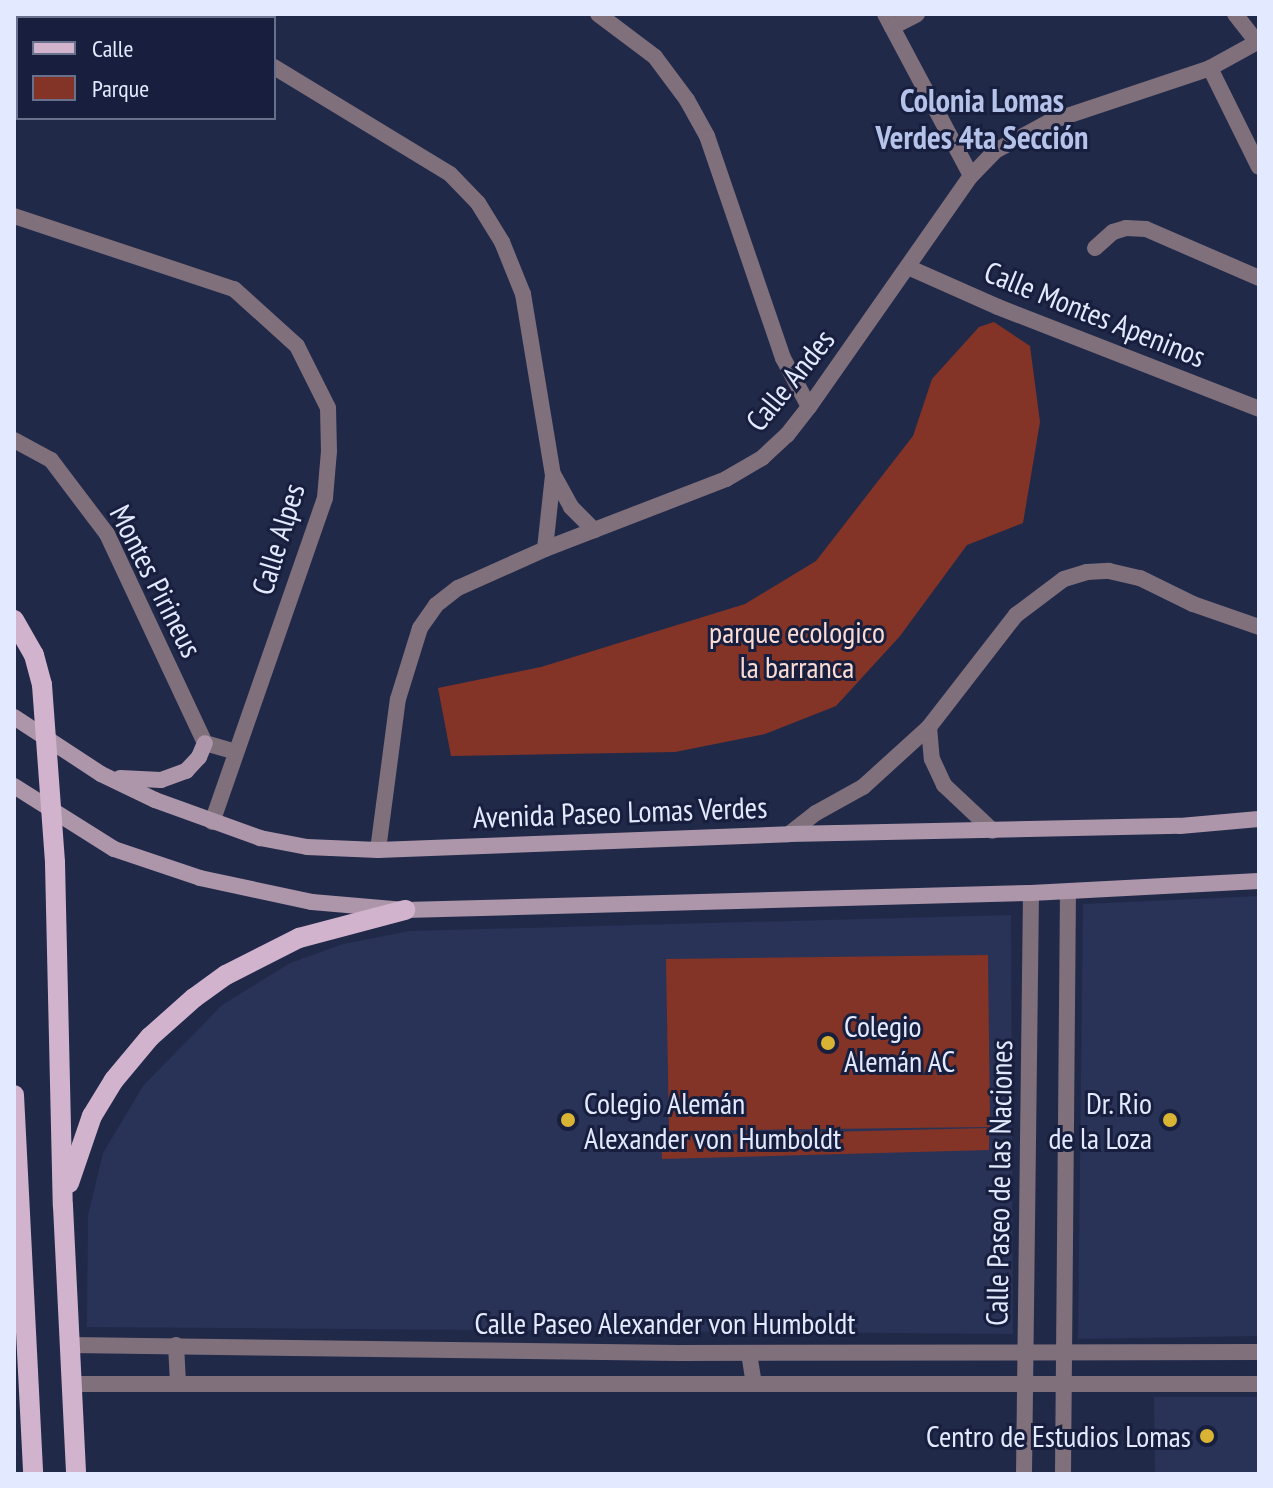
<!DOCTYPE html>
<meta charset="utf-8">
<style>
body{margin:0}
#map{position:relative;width:1273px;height:1488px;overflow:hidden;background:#212949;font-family:"PT Sans Narrow",sans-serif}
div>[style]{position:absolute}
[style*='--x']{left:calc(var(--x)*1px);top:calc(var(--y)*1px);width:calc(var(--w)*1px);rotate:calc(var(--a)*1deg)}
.built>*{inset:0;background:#293257}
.green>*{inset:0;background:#833426}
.minor>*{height:16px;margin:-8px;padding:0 8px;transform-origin:8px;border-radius:8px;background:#7f707c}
.tertiary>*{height:16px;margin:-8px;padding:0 8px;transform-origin:8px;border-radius:8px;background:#7f707c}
.secondary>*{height:16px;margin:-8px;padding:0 8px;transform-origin:8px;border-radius:8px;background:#ae96aa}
.primary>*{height:20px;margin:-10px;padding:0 10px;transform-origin:10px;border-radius:10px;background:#d2b3cd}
.primary-bridge>*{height:20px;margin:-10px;padding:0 10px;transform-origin:10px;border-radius:10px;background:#d2b3cd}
.dots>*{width:22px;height:22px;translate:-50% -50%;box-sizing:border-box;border:4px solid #181f3e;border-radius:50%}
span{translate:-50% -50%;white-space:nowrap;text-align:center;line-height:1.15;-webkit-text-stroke:6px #181f3e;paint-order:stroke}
.street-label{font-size:30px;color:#e3eaff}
.park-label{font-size:30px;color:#fbdcd5}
.poi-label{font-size:30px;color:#e3eaff}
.left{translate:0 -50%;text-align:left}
.right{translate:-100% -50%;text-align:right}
.neighbourhood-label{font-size:32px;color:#b5c2ea;font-weight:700}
.frame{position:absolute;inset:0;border:16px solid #e3eaff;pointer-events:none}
.legend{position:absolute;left:16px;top:16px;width:260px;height:104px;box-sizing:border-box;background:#181f3e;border:2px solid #69708b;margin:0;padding:10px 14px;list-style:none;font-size:24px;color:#e3eaff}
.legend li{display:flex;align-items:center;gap:16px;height:40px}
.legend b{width:40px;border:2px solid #69708b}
</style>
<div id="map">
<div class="built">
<div style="clip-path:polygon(1259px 896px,1259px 1336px,1078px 1339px,1083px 904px)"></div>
<div style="clip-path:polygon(1011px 915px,1013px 1334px,87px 1327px,88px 1215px,103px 1153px,143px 1086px,222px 1005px,290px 963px,343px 944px,410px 931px)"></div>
<div style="clip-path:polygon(1154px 1397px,1259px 1397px,1259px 1474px,1155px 1474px)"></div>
</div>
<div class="green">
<div style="clip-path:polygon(994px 322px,1030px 346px,1040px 422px,1023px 523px,967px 545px,900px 636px,836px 706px,765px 734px,675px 752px,451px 756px,438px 688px,541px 667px,745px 604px,816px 561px,913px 436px,932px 379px,979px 327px)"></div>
<div style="clip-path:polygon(988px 955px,990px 1127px,669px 1131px,666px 959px)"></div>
<div style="clip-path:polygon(989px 1128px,989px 1150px,662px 1159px,661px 1136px)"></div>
</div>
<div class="minor">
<div style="--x:202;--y:14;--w:4;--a:63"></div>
<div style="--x:598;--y:14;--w:71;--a:37"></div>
<div style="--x:655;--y:57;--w:54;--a:53.3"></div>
<div style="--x:687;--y:100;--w:41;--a:60.9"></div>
<div style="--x:707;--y:136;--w:235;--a:71.1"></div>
<div style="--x:783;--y:358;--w:55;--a:62"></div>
<div style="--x:885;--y:14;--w:183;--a:62"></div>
<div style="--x:1235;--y:14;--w:36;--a:52"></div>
<div style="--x:892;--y:27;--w:28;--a:-27"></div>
<div style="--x:274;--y:67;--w:206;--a:31.3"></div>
<div style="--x:450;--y:174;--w:40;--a:46"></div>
<div style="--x:478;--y:203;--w:46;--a:58.4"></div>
<div style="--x:502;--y:242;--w:56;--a:68"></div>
<div style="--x:523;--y:294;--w:183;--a:80.6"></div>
<div style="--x:553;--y:475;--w:74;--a:96.2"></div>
<div style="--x:1210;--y:68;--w:110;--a:63.7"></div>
<div style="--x:14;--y:216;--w:232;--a:18.4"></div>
<div style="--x:234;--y:289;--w:85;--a:42.1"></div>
<div style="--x:297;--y:346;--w:69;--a:63.4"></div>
<div style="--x:328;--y:408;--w:43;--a:88.7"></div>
<div style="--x:329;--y:451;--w:47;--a:94.9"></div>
<div style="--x:325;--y:498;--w:343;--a:109.2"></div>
<div style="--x:1095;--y:248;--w:24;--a:-42"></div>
<div style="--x:1113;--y:232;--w:14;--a:-17"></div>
<div style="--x:1126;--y:228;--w:20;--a:3"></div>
<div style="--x:1146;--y:229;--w:123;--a:23.4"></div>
<div style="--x:910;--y:268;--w:96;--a:23.9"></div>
<div style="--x:998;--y:307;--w:280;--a:21.3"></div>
<div style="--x:14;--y:440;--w:42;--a:28.4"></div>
<div style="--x:51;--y:460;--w:93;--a:52.9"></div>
<div style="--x:107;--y:534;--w:231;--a:64.9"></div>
<div style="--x:205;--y:743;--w:32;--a:16"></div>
<div style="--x:554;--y:476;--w:35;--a:61"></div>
<div style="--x:571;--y:507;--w:33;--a:45"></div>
<div style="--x:929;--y:727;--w:32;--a:85"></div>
<div style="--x:932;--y:759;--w:29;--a:65"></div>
<div style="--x:944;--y:785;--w:67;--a:43.2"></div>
<div style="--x:789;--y:834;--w:34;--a:-38"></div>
<div style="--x:816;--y:813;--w:54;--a:-29"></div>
<div style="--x:863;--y:787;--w:89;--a:-42.3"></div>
<div style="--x:929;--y:727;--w:142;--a:-52.2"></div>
<div style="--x:1016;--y:615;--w:60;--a:-36.9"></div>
<div style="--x:1064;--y:579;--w:24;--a:-17"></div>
<div style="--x:1087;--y:572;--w:22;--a:-3"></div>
<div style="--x:1109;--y:571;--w:32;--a:13"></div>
<div style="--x:1140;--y:578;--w:59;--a:26.1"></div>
<div style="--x:1193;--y:604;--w:70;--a:19.2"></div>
<div style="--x:70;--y:1345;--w:609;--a:0.75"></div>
<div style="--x:679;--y:1353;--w:580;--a:-0.1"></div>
<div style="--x:71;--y:1384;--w:1188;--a:0"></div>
<div style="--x:1024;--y:1474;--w:581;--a:-89.31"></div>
<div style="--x:1063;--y:1474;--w:582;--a:-89.51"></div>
</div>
<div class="tertiary">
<div style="--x:378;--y:850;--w:152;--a:-82.5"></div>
<div style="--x:398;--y:699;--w:74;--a:-72.8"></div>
<div style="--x:420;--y:628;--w:28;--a:-55"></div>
<div style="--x:436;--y:605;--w:28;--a:-38"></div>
<div style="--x:458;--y:588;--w:95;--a:-24.1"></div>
<div style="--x:545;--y:549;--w:194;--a:-21.1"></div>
<div style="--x:726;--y:479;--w:42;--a:-30.3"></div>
<div style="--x:762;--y:458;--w:34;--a:-43"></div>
<div style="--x:787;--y:435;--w:36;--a:-52"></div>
<div style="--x:809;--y:407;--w:282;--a:-55"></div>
<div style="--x:971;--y:176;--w:35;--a:-46"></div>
<div style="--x:995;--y:151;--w:61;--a:-28.2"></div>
<div style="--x:1049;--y:122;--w:170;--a:-18.5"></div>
<div style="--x:1210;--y:68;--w:56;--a:-28.9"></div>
<div style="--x:176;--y:1345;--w:37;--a:87"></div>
<div style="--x:749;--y:1353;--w:31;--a:81"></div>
</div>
<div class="secondary">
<div style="--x:14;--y:717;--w:104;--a:33.2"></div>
<div style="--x:101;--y:774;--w:60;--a:25.7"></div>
<div style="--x:155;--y:800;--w:112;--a:19.9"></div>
<div style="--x:260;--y:838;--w:48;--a:10.8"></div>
<div style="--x:307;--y:847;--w:71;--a:2.4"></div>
<div style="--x:378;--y:850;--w:411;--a:-2.2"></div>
<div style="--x:789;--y:834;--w:391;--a:-1.2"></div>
<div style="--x:1180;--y:826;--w:79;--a:-5.1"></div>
<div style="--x:120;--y:778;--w:41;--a:2.8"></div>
<div style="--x:161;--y:780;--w:27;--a:-20"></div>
<div style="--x:186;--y:771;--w:19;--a:-47"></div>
<div style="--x:199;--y:757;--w:15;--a:-67"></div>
<div style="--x:14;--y:786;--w:118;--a:32.2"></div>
<div style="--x:114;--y:849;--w:91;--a:18.6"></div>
<div style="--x:200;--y:878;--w:115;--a:12.1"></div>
<div style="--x:312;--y:902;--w:93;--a:4.9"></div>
<div style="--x:405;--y:910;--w:626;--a:-1.56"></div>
<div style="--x:1031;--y:893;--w:228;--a:-3"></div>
</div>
<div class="primary">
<div style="--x:14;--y:620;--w:40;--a:60.3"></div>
<div style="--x:34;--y:655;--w:31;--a:75"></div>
<div style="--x:55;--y:863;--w:343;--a:88.7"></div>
<div style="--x:63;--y:1206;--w:268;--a:87.2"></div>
<div style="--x:14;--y:1095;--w:379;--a:87.1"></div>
<div style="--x:69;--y:1183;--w:71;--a:-71.1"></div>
<div style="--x:92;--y:1116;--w:42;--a:-58.6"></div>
<div style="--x:114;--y:1080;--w:56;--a:-50.1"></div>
<div style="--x:150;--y:1037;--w:59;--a:-41.6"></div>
<div style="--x:194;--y:998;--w:39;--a:-36"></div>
<div style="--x:226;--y:975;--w:82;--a:-26.9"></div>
<div style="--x:299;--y:938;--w:110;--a:-14.8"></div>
</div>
<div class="primary-bridge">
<div style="--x:42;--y:685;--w:178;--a:85.8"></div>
</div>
<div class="dots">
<div style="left:828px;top:1043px;background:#d9b334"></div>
<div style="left:568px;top:1120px;background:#d9b334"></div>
<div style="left:1170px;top:1120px;background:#d9b334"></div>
<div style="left:1207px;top:1436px;background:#d9b334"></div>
</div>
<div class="street-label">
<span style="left:1095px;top:314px;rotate:22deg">Calle Montes Apeninos</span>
<span style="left:790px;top:380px;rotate:-51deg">Calle Andes</span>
<span style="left:278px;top:539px;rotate:-73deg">Calle Alpes</span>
<span style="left:156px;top:581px;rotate:63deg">Montes Pirineus</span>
<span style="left:620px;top:812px;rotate:-2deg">Avenida Paseo Lomas Verdes</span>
<span style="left:999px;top:1183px;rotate:-89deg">Calle Paseo de las Naciones</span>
<span style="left:665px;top:1323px">Calle Paseo Alexander von Humboldt</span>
</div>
<div class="park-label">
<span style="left:797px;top:649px">parque ecologico<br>la barranca</span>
</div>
<div class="poi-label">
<span class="left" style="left:844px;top:1043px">Colegio<br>Alemán AC</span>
<span class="left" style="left:584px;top:1120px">Colegio Alemán<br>Alexander von Humboldt</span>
<span class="right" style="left:1152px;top:1120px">Dr. Rio<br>de la Loza</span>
<span class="right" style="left:1191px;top:1436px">Centro de Estudios Lomas</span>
</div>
<div class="neighbourhood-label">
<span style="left:982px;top:119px">Colonia Lomas<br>Verdes 4ta Sección</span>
</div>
<div class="frame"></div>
<ul class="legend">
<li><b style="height:10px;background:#d2b3cd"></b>Calle</li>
<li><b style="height:22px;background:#833426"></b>Parque</li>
</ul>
</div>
